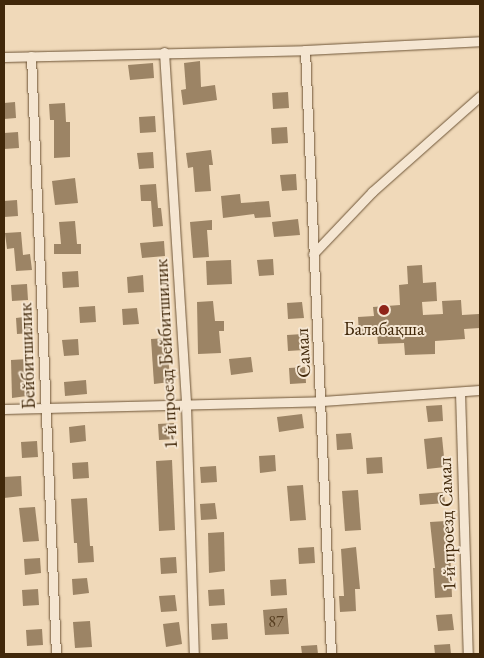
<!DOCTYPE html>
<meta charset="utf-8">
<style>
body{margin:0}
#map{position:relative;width:484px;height:658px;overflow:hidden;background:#f0d9b9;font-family:"EB Garamond",serif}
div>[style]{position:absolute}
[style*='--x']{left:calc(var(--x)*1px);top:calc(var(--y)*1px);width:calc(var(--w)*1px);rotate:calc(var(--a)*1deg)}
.building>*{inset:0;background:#9c8465}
.roads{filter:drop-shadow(0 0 1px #6d5436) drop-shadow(0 0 1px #6d5436)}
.minor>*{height:9px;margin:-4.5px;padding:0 4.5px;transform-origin:4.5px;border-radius:4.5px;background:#f5e6d2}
.dots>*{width:14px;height:14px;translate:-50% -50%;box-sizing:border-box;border:2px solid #f5e6d2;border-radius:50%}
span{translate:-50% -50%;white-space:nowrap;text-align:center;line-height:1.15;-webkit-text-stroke:4px #f5e6d2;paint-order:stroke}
.number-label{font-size:16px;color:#583f21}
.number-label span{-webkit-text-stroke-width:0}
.poi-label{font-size:19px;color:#41280a}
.street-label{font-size:19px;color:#41280a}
.frame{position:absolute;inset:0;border:5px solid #41280a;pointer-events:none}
</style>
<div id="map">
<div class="building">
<div style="clip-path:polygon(200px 61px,201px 87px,215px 85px,217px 100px,183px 105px,181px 90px,186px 89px,184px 63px)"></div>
<div style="clip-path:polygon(153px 63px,154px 78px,130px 80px,128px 65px)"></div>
<div style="clip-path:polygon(288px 92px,289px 108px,273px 109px,272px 93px)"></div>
<div style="clip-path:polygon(15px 102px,16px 118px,4px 119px,4px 103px)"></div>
<div style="clip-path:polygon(65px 103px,66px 122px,70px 122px,70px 157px,54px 158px,54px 120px,50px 120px,49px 104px)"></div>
<div style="clip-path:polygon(155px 116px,156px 132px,140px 133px,139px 117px)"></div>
<div style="clip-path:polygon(287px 127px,288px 143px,272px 144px,271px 128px)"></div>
<div style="clip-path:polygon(18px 132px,19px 148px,4px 149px,4px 133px)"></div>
<div style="clip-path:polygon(211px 150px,213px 165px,209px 165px,211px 191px,195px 192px,193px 167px,188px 168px,186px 153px)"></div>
<div style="clip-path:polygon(153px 152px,154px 168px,139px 169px,137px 153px)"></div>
<div style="clip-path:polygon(296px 174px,297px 190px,282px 191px,280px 175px)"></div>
<div style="clip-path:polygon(75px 178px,78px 203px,55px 205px,52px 181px)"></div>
<div style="clip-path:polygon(156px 184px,158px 208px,161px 208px,163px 226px,153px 227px,151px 201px,141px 201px,140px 185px)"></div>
<div style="clip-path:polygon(240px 194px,241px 203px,269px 201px,271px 217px,255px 218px,254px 214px,223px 218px,221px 196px)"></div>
<div style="clip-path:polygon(17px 200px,18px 216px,4px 217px,4px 201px)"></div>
<div style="clip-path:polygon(298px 219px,300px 235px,274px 237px,272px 222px)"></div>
<div style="clip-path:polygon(212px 220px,212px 230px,207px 230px,209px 257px,193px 258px,190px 222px)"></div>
<div style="clip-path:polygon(75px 221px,77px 244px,81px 244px,81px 254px,54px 254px,54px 244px,61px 244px,59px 222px)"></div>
<div style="clip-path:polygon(21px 232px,23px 255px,30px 254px,32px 270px,16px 271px,14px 248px,7px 249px,5px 233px)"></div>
<div style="clip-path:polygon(164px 241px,165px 256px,142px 258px,140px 243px)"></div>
<div style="clip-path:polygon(273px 259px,274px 275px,259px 276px,257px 260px)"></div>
<div style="clip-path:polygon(231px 260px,232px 284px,207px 285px,206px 261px)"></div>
<div style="clip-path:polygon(422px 265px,423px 283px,436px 282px,437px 301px,422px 302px,423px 315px,443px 314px,442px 301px,461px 300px,462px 315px,479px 314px,480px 328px,464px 329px,465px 339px,435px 341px,435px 354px,405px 355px,404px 343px,378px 344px,377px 333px,359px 334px,358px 317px,374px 316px,373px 307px,400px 305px,399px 285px,408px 284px,407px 266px)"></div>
<div style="clip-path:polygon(78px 271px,79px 287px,63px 288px,62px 272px)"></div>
<div style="clip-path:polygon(143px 275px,144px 292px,128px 293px,127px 277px)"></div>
<div style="clip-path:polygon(27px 284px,28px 300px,12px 301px,11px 285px)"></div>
<div style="clip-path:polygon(213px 301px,215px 321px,224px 321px,224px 331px,219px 331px,221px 353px,198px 354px,197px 302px)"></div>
<div style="clip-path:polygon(302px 302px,304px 318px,288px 319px,287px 303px)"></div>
<div style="clip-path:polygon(95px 306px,96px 322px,80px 323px,79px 307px)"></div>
<div style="clip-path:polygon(137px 308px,139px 324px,123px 325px,122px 309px)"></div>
<div style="clip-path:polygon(32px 316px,33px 333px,17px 334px,16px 318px)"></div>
<div style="clip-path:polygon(303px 334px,304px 350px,288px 351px,287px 335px)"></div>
<div style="clip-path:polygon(167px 338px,170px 382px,154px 384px,151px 339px)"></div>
<div style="clip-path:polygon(78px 339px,79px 355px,64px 356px,62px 340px)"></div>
<div style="clip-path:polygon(251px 357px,253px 372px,231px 375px,229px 359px)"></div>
<div style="clip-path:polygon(27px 359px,27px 396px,12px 398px,11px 360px)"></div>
<div style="clip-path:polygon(305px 367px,306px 383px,290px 384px,289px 368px)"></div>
<div style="clip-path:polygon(86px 380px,87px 394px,65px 396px,64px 382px)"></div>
<div style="clip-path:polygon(442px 405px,443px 421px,428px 422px,426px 406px)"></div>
<div style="clip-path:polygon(302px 414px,304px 428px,279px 432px,277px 417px)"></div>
<div style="clip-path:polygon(174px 423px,175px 439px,159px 440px,158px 424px)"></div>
<div style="clip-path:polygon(85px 425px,86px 441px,70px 443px,69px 427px)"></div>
<div style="clip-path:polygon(351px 433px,353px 449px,337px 450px,336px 434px)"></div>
<div style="clip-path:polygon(442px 437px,445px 467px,427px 469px,424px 439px)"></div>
<div style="clip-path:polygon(37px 441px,38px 457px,22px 458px,21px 442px)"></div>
<div style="clip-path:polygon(275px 455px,276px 471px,260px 473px,259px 456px)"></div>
<div style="clip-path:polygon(382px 457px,383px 473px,367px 474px,366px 458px)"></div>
<div style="clip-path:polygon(172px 460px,175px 530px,159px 531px,156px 461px)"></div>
<div style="clip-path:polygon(88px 462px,89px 478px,73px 479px,72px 463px)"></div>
<div style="clip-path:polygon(216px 466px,217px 482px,201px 483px,200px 467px)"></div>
<div style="clip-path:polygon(21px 476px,22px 496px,4px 498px,4px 477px)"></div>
<div style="clip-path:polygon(303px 485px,306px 520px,290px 521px,287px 486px)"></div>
<div style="clip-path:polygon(358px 490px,361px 530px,345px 531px,342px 491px)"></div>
<div style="clip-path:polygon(444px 492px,445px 503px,420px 505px,419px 494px)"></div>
<div style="clip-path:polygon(87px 498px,90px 546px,93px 546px,94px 562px,78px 563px,77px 543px,74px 543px,71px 499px)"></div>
<div style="clip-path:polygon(215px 503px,217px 519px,201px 520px,200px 504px)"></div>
<div style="clip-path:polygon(35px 507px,39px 541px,23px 542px,19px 508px)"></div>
<div style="clip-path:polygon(446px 521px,448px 547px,450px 547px,452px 597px,435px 598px,433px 568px,435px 568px,430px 522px)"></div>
<div style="clip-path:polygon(224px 532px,225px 571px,209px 573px,208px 533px)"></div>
<div style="clip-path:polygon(314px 547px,315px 563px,299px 564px,298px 548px)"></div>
<div style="clip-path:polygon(356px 547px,360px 589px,355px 589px,356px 611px,340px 612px,339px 596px,344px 596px,341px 549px)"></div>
<div style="clip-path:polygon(176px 557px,177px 573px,161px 574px,160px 558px)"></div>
<div style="clip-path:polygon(40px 558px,41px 573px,25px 575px,24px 559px)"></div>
<div style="clip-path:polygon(87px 578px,89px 593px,73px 595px,72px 579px)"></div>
<div style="clip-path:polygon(286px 579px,287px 595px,271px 596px,270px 580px)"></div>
<div style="clip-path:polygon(38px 589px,39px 605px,23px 606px,22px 590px)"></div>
<div style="clip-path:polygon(224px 589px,225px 605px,209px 606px,208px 590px)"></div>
<div style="clip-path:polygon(175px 595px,177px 611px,161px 612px,159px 596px)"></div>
<div style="clip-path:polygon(287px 608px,289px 634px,265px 635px,263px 610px)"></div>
<div style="clip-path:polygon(452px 614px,454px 630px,438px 631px,436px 615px)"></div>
<div style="clip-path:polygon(90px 621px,92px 647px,75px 648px,73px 622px)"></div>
<div style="clip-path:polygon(179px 622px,182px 644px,166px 647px,163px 624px)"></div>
<div style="clip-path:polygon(227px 623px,228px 639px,212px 640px,211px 624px)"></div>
<div style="clip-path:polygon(42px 629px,43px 645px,27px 646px,26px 630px)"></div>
<div style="clip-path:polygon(450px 644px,451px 654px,435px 654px,434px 645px)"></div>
<div style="clip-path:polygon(317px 645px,318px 654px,302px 654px,301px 646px)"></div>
</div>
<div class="roads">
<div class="minor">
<div style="--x:305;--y:50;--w:605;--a:87.54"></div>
<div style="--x:164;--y:52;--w:354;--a:86.4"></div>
<div style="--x:186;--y:405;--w:249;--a:88.2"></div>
<div style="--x:31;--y:56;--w:599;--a:87.61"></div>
<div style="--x:4;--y:57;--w:301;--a:-1.3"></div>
<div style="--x:305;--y:50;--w:175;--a:-2.9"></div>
<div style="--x:313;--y:254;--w:86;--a:-46.4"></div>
<div style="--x:372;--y:192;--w:144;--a:-41.6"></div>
<div style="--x:460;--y:392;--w:262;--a:88.3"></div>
<div style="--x:4;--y:409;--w:318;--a:-1.4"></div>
<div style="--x:322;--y:401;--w:158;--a:-4"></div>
</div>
</div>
<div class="dots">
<div style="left:384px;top:310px;background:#8f2418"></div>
</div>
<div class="number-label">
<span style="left:276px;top:622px">87</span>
</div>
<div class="poi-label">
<span style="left:384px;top:329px">Балабақша</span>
</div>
<div class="street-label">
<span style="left:303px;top:353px;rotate:-93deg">Самал</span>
<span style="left:166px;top:354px;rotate:-93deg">1-й проезд Бейбитшилик</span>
<span style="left:27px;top:356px;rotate:-92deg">Бейбитшилик</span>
<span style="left:447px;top:524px;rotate:-92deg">1-й проезд Самал</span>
</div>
<div class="frame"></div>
</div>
